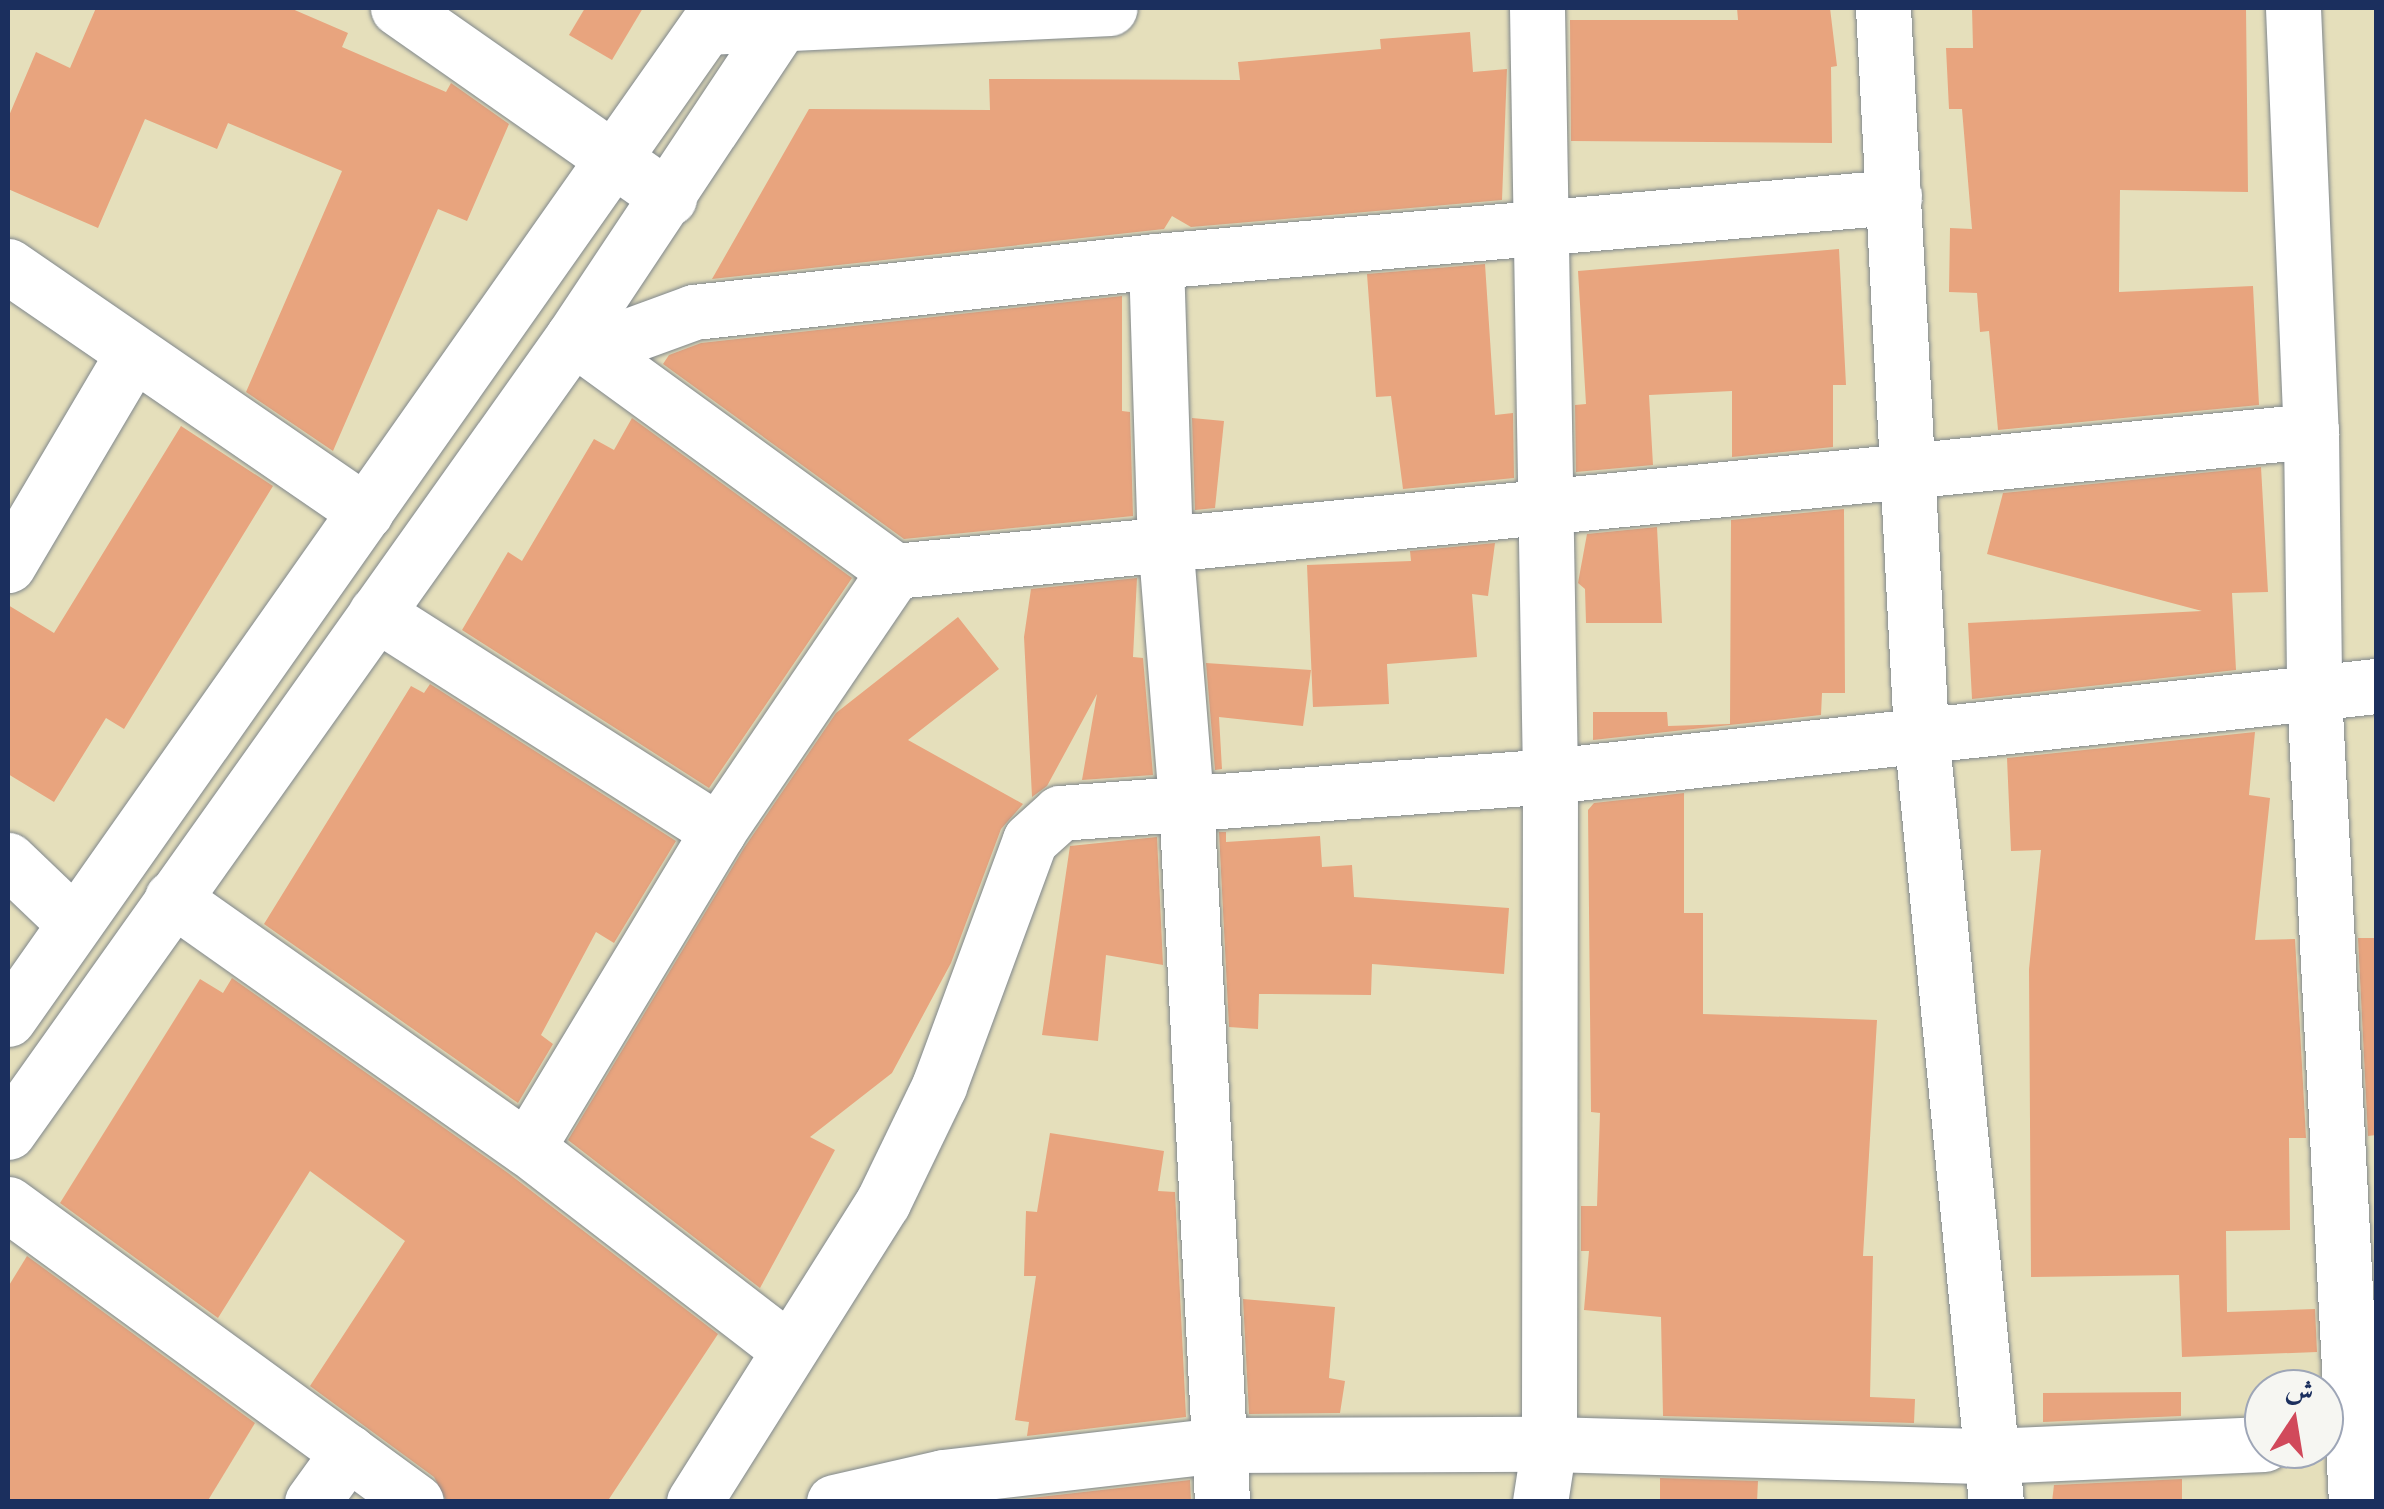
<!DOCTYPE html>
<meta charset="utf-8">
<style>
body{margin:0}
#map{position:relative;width:2384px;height:1509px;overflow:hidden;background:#e5dfbb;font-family:"IM FELL DW Pica",Amiri,serif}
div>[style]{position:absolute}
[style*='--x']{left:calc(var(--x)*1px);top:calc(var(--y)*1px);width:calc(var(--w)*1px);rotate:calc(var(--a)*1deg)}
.building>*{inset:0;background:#e8a47e}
.roads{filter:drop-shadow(0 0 2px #80878c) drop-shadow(0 0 2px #80878c)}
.minor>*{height:55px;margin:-27.5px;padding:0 27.5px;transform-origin:27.5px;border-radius:27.5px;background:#fff}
.major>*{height:55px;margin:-27.5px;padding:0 27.5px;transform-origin:27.5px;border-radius:27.5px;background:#fff}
span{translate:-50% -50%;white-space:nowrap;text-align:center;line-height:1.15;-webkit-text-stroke:8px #f6f6f2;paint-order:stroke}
.frame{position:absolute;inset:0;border:10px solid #1b2f5e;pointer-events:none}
.north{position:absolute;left:2244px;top:1369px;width:100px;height:100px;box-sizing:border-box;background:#f6f6f2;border:2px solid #9ea6b7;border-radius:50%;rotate:12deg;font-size:28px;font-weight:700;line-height:40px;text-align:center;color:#1b2f5e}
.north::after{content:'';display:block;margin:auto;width:35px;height:45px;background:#d1495b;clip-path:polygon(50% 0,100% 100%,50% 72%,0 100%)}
</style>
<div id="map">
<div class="building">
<div style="clip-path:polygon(96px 8px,290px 8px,348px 33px,342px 47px,446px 92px,451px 83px,509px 124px,467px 221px,438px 209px,333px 451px,246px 392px,342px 171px,228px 123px,217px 149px,145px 119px,98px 228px,8px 189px,8px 118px,36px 52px,70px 68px)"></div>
<div style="clip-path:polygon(585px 8px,643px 8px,612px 60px,569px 35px)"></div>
<div style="clip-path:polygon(1737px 8px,1830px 8px,1837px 66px,1831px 67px,1832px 143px,1571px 141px,1570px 20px,1738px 20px)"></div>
<div style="clip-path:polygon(1972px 8px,2246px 8px,2248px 192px,2120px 190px,2119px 292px,2253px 286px,2259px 405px,1998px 430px,1989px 331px,1980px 332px,1977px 293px,1949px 292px,1950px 228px,1972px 229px,1962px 109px,1949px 109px,1946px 48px,1973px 48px)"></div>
<div style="clip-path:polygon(1470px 32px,1473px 72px,1507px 69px,1502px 200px,1191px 227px,1172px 216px,1164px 229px,712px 279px,809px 109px,990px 110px,989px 79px,1240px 80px,1238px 62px,1381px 49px,1380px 39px)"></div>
<div style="clip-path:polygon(1839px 249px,1846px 385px,1833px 385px,1833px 447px,1732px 457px,1732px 391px,1649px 395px,1653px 465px,1576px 472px,1575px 405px,1586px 404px,1578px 271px)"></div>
<div style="clip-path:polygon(1485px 264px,1495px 415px,1513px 413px,1514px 478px,1403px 489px,1391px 396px,1376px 397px,1367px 274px)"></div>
<div style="clip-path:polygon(1122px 296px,1122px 411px,1130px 412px,1133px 516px,904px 539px,663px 364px,669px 355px,701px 343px)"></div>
<div style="clip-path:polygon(632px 418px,852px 578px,709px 788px,462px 630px,508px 552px,522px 561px,594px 439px,614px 450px)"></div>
<div style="clip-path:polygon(1192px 418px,1224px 421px,1215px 508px,1195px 510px)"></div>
<div style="clip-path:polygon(181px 426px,273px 486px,124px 729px,106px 718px,54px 802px,8px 774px,8px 605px,54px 633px)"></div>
<div style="clip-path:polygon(2261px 467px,2268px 592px,2232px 593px,2236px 670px,1972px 699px,1968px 623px,2202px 611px,1987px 554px,2003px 493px)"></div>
<div style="clip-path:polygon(1844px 509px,1845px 693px,1822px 693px,1821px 715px,1593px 740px,1593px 712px,1667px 712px,1668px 726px,1730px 724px,1731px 520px)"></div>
<div style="clip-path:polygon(1657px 527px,1662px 623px,1586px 623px,1585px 589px,1578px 583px,1587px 534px)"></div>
<div style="clip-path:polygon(1495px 543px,1488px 596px,1472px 594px,1477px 657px,1387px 664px,1389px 704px,1313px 707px,1307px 565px,1411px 561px,1410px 551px)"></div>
<div style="clip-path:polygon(1137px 578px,1133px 657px,1143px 658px,1153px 775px,1082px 780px,1097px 694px,1047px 786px,1032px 797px,1024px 637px,1031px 589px)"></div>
<div style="clip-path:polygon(958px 617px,999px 669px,908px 740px,1023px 804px,1001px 829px,951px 963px,892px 1073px,810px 1137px,835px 1150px,760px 1288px,568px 1140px,744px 848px,836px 713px)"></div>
<div style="clip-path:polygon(1206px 663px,1311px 670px,1303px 726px,1219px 717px,1222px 769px,1215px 770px)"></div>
<div style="clip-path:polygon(430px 684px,676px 841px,614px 943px,596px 932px,541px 1035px,553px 1044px,518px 1103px,264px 924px,411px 686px,424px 693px)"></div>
<div style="clip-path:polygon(2255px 732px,2249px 795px,2270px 798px,2255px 940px,2295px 939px,2306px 1138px,2289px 1138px,2290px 1230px,2226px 1231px,2227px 1312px,2315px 1309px,2317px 1352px,2182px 1357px,2179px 1275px,2031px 1277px,2029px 969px,2041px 850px,2011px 851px,2007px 758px)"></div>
<div style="clip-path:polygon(1684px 793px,1684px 913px,1703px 913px,1703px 1014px,1877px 1020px,1863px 1256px,1873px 1256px,1870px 1397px,1915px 1399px,1914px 1423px,1663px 1416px,1661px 1317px,1584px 1310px,1589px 1251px,1581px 1251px,1581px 1206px,1597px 1206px,1600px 1113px,1591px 1112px,1588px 810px,1594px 803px)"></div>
<div style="clip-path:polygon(1219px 832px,1226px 832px,1226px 842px,1320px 836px,1322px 867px,1352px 865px,1354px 897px,1509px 908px,1504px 974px,1372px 964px,1371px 995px,1259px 994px,1258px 1029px,1229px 1027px)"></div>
<div style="clip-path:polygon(1157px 837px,1163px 965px,1106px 955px,1098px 1041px,1042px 1035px,1070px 846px)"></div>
<div style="clip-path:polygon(2358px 938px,2376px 938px,2376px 1135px,2368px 1136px)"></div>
<div style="clip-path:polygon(232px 978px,508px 1173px,718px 1334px,607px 1502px,447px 1502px,434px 1477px,310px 1386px,405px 1241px,310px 1171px,218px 1318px,60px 1203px,200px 979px,223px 993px)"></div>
<div style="clip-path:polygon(1050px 1133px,1164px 1151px,1158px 1191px,1175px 1192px,1186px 1417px,1027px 1436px,1029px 1422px,1015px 1420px,1036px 1276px,1024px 1276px,1026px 1211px,1037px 1212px)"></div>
<div style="clip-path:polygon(27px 1256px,255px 1423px,207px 1502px,8px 1502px,8px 1287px)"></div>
<div style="clip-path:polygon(1243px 1299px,1335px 1307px,1329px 1378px,1345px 1381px,1340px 1413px,1249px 1414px)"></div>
<div style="clip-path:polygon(2181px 1392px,2181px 1416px,2043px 1422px,2043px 1393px)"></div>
<div style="clip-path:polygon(1660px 1478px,1758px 1481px,1757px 1502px,1660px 1502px)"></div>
<div style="clip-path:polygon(2182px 1479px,2182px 1502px,2052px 1502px,2054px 1485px)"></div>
<div style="clip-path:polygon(1190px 1480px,1191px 1502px,1022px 1502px,1022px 1499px)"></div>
</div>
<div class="roads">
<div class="minor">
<div style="--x:398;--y:8;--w:331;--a:35"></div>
<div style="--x:1537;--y:8;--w:768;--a:89.03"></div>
<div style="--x:1550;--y:776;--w:668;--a:90.09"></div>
<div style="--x:1549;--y:1444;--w:59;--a:98.8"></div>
<div style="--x:1883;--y:8;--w:725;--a:87"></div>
<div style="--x:1921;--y:732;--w:774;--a:84.44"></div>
<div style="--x:2293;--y:8;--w:423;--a:87.6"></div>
<div style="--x:2311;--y:431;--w:262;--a:89.3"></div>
<div style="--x:2314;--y:693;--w:810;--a:87.03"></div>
<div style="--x:707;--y:27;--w:403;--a:-2.7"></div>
<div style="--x:1156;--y:261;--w:279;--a:88.2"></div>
<div style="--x:1165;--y:540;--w:261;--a:85.4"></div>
<div style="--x:1186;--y:800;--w:703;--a:87.06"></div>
<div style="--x:8;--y:266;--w:434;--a:34.5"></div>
<div style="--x:573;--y:337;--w:398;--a:36"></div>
<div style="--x:895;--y:571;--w:1423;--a:-5.65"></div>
<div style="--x:590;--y:350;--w:111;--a:-20.1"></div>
<div style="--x:694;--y:312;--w:465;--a:-6.3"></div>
<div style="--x:1156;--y:261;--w:741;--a:-4.96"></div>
<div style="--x:8;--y:565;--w:245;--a:-59.4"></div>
<div style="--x:376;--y:613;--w:406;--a:32.5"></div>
<div style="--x:8;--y:860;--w:91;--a:43.7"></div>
<div style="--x:172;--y:898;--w:434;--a:35.2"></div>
<div style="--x:527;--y:1148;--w:328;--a:37.6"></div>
<div style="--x:527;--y:1148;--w:370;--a:-58.9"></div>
<div style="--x:718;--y:831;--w:315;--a:-55.8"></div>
<div style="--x:8;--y:1204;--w:505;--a:36.14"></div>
<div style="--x:312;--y:1502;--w:62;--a:-54.2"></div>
<div style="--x:694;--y:1502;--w:355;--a:-57.8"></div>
<div style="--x:883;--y:1202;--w:129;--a:-64.2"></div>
<div style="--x:939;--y:1086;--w:262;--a:-69.7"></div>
<div style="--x:1030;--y:840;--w:40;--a:-42"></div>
<div style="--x:1060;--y:813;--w:491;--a:-4.3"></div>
<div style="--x:1550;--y:776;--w:831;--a:-6.22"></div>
<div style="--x:834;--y:1502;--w:112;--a:-12.9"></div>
<div style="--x:943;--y:1477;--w:277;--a:-6.6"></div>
<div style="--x:1218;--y:1445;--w:331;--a:-0.2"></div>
<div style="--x:1549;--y:1444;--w:442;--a:1.6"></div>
<div style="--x:1991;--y:1456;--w:273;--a:-2.5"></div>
</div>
<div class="major">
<div style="--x:8;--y:1019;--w:1236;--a:-54.88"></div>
<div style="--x:8;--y:1132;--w:975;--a:-54.6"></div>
<div style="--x:573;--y:337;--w:395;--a:-56.4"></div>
</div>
</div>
<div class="frame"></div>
<div class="north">ش</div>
</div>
